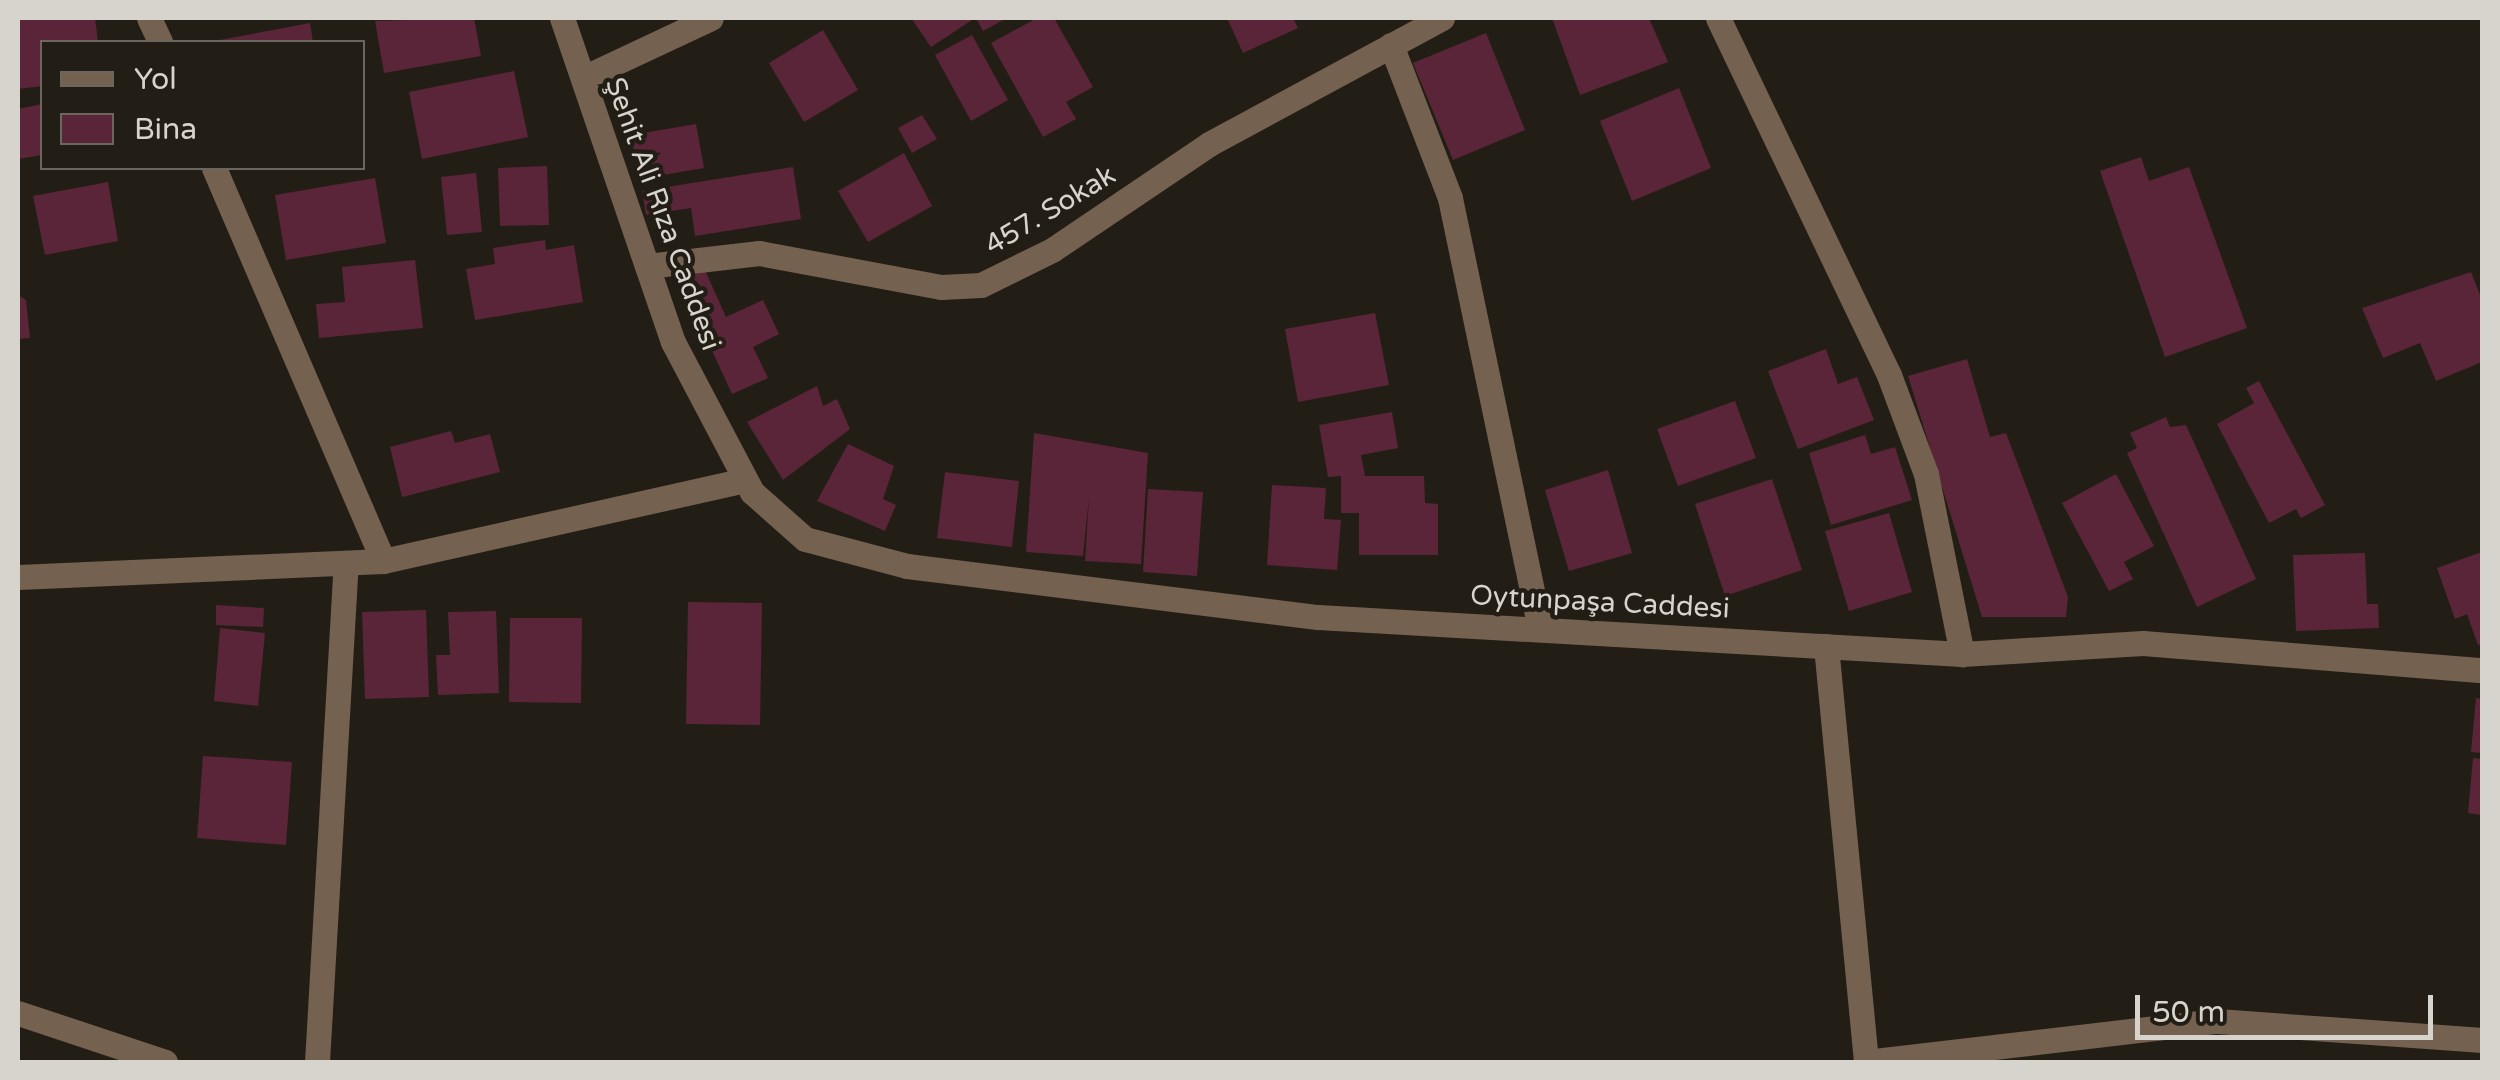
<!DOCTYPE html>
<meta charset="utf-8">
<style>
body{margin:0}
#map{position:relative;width:2500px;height:1080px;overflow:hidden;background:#231e15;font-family:"Varela Round",sans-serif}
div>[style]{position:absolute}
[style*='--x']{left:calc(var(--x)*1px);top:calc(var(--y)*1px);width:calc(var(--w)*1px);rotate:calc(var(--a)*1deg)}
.building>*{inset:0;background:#5a2538}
.minor>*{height:25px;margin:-12.5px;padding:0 12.5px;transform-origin:12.5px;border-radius:12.5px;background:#746150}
span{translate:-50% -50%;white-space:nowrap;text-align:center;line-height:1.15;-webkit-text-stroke:9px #231e15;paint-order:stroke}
.street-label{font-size:28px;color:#d7d3cd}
.frame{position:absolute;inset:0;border:20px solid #d7d3cd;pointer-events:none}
.legend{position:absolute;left:40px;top:40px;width:325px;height:130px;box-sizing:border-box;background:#231e15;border:2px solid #6b665f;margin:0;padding:12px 18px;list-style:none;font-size:30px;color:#d7d3cd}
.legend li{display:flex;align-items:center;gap:20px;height:50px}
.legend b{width:50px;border:2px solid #6b665f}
.scale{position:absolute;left:2135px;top:995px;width:298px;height:45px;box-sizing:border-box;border:5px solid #d7d3cd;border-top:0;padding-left:12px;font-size:30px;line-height:35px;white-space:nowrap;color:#d7d3cd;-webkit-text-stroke:8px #231e15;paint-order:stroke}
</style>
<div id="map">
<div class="building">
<div style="clip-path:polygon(18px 18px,95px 18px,98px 42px,42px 42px,42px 86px,18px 89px)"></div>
<div style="clip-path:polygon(474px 18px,481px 56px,384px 73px,375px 21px)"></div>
<div style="clip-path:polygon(911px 18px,970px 18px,972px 20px,931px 47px)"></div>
<div style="clip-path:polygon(976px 18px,1007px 18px,983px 31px)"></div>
<div style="clip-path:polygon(1037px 18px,1054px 18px,1093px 87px,1066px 102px,1076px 119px,1043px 137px,991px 43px)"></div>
<div style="clip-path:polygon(1227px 18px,1293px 18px,1298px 28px,1243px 53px)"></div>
<div style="clip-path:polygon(1552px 18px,1649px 18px,1668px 62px,1580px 95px)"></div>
<div style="clip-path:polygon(310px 23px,313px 42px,215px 42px,214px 41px)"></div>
<div style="clip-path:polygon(823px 30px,858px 90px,804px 122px,769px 63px)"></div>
<div style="clip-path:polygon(1486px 33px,1525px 130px,1453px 160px,1413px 63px)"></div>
<div style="clip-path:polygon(972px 35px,1008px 100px,971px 121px,935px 55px)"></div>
<div style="clip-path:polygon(514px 71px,528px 137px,422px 159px,409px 92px)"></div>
<div style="clip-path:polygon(1679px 88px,1711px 168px,1632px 201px,1600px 121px)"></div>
<div style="clip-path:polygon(42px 104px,42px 155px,18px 159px,18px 109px)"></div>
<div style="clip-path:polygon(922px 115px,937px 139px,912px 153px,898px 128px)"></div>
<div style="clip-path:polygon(696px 124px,704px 168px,639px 179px,631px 135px)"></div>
<div style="clip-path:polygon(904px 153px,932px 206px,868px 242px,838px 191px)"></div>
<div style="clip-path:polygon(2141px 157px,2149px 181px,2189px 167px,2247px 328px,2165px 357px,2100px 171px)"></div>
<div style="clip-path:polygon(547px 166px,549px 225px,500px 226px,498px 168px)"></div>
<div style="clip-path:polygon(793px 167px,801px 219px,695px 236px,691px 208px,646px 215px,642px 191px)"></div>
<div style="clip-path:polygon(476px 173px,482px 232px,447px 235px,441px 177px)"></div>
<div style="clip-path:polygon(375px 178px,386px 243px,286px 260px,275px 195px)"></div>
<div style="clip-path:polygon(108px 182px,118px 241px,45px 255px,33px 196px)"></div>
<div style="clip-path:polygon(545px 240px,546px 250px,574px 245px,583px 302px,475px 320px,466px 269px,495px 264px,493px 248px)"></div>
<div style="clip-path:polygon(415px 260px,423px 328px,319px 338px,316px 304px,345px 302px,342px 267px)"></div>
<div style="clip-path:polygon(704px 268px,726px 317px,763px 300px,779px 334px,753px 347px,768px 378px,732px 394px,679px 279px)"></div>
<div style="clip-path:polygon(2471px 272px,2482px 300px,2482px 362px,2436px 381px,2420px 343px,2383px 358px,2362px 308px)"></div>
<div style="clip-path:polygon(18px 295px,26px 300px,30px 338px,18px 339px)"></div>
<div style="clip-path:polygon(1375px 313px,1389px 385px,1298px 402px,1285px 329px)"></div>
<div style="clip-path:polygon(1826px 349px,1838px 384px,1857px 377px,1874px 420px,1798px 449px,1768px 371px)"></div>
<div style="clip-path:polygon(1967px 359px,1990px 437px,2006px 433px,2068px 597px,2066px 617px,1982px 617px,1908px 376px)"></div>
<div style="clip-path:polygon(2259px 381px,2325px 505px,2301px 518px,2296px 509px,2269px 523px,2217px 424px,2254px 403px,2246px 388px)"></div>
<div style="clip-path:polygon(817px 386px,823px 406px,837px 399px,850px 429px,783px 480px,747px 422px)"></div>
<div style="clip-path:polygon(1735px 401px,1756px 458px,1678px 486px,1657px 429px)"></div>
<div style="clip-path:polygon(1392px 412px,1398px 448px,1361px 455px,1365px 476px,1424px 476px,1425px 503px,1438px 504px,1438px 555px,1359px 555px,1359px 513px,1341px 513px,1341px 476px,1328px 477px,1319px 425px)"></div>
<div style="clip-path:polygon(2166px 417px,2170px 427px,2186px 425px,2256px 579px,2197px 607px,2127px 453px,2137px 448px,2130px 433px)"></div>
<div style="clip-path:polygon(451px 431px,455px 443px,490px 434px,500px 472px,402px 497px,390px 447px)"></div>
<div style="clip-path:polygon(1034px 433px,1148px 453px,1141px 564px,1085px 561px,1089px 497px,1083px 556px,1026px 552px)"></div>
<div style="clip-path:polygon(1865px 435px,1871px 454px,1895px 447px,1912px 500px,1831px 525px,1809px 453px)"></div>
<div style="clip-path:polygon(848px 444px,894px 466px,883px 499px,896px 505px,885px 531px,817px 501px)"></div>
<div style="clip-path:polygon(1608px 470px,1632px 553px,1569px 571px,1545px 490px)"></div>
<div style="clip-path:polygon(945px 472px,1019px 481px,1012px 547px,937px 538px)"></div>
<div style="clip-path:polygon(2116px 474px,2154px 546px,2124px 562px,2133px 579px,2109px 591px,2062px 503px)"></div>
<div style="clip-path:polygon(1772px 479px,1802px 570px,1725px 596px,1695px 504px)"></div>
<div style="clip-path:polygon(1272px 485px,1326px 488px,1324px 519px,1341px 520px,1337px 570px,1267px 565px)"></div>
<div style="clip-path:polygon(1148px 489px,1203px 492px,1197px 576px,1143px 572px)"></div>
<div style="clip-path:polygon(1889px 513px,1912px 592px,1849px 611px,1825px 531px)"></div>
<div style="clip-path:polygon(2482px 552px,2482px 644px,2478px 645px,2467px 614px,2455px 619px,2437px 568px)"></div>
<div style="clip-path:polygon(2365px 553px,2367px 604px,2378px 604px,2379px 628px,2296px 631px,2293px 555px)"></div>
<div style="clip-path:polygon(688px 602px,762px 603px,760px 725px,686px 724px)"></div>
<div style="clip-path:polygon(216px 605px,264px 608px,263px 627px,216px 625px)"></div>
<div style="clip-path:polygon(426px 610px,429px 697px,365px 699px,362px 612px)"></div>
<div style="clip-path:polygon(496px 611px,499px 693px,438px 695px,436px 655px,450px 655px,448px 612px)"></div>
<div style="clip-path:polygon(510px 618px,582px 618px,581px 703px,509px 702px)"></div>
<div style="clip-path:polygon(220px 628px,265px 633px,258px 706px,214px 701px)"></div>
<div style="clip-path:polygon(2476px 698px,2482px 699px,2482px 753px,2471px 752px)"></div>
<div style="clip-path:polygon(203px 756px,292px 762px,286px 845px,197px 838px)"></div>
<div style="clip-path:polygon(2473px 758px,2482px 759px,2482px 815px,2468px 813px)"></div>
</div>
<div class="minor">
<div style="--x:149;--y:18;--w:26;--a:65"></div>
<div style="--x:562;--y:18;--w:342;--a:71.1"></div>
<div style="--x:673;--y:342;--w:170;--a:62.2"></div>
<div style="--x:752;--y:492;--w:71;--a:41.6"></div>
<div style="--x:805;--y:539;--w:106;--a:14.8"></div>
<div style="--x:907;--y:566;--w:414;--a:7.1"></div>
<div style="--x:1318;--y:617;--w:645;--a:3.29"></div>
<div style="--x:1962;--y:654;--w:181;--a:-3.5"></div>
<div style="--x:2143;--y:643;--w:340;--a:4.6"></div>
<div style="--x:1718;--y:18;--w:396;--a:64.4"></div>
<div style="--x:1889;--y:375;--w:106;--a:69.5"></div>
<div style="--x:1926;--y:474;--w:184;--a:78.7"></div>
<div style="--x:1391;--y:45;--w:164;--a:68.9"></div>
<div style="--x:1450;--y:198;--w:439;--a:78.2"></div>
<div style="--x:583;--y:78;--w:141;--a:-25.1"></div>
<div style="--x:214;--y:168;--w:428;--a:66.7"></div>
<div style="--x:647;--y:266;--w:113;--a:-6.6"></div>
<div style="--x:759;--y:253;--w:185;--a:10.6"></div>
<div style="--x:941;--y:287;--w:40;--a:-2.9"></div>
<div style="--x:981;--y:285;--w:79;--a:-26.2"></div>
<div style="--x:1052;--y:250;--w:189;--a:-34"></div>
<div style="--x:1209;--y:144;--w:265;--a:-28.4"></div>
<div style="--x:18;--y:577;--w:365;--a:-2.5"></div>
<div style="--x:383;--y:561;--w:371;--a:-12.6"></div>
<div style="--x:1826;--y:646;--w:418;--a:84.5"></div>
<div style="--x:18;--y:1013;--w:155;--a:18.4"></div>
<div style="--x:317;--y:1062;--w:499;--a:-86.7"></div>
<div style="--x:1866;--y:1062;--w:353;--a:-6.7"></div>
<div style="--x:2217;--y:1021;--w:266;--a:4.1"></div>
</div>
<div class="street-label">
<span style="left:1050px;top:210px;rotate:-31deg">457. Sokak</span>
<span style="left:663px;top:214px;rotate:70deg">Şehit Ali Rıza Caddesi</span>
<span style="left:1600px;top:602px;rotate:3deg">Oytunpaşa Caddesi</span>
</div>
<div class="frame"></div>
<ul class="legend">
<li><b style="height:12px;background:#746150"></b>Yol</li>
<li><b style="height:28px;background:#5a2538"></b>Bina</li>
</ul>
<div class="scale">50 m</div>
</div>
